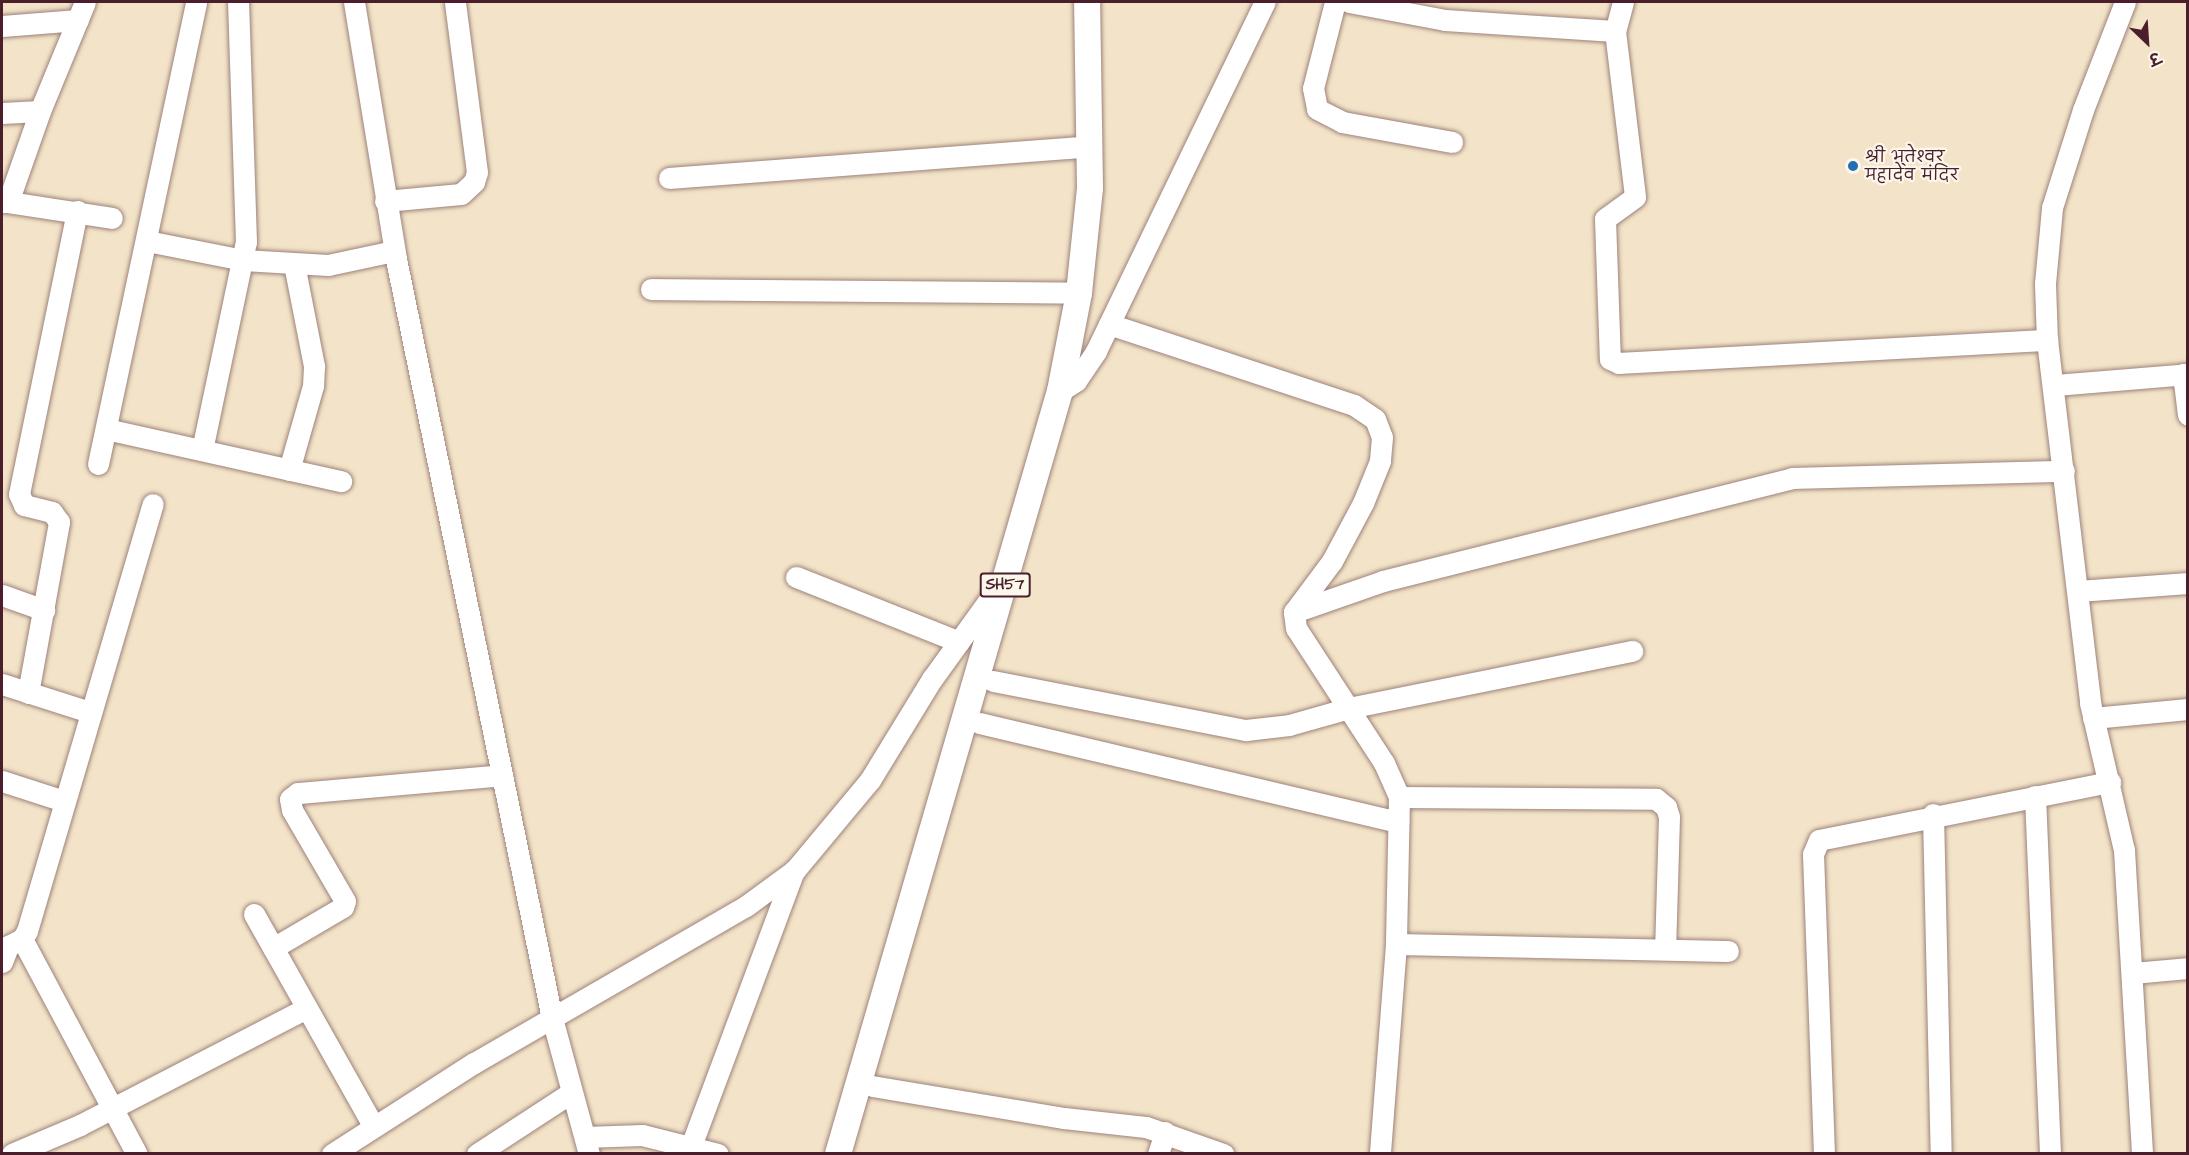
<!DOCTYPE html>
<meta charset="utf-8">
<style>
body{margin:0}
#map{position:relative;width:2189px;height:1155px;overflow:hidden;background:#f3e4c9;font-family:"Architects Daughter","Playpen Sans Deva",sans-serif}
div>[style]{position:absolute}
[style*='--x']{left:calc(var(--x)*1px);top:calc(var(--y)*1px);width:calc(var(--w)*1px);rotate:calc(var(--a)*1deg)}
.roads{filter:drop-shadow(0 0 2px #9e827a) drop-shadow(0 0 2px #9e827a)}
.minor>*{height:21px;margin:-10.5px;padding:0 10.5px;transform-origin:10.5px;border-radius:10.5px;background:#fff}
.major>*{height:26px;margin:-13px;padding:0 13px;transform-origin:13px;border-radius:13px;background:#fff}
.dots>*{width:16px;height:16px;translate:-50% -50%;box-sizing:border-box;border:3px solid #fbf7ec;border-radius:50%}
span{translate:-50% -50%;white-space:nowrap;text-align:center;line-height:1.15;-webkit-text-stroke:4.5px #fbf7ec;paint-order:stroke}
.shield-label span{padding:2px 4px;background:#fbf7ec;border:2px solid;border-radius:4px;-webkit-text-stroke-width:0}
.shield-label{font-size:15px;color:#4a1f2b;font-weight:700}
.poi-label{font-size:16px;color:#4a1f2b}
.left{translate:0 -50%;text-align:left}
.frame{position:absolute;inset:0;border:3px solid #4a1f2b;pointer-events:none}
.north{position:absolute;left:2117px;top:12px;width:60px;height:60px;-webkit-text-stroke:4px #fbf7ec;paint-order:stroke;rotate:155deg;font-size:16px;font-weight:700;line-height:24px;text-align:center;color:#4a1f2b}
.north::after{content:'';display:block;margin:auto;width:21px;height:27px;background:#4a1f2b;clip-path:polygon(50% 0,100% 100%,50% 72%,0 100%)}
</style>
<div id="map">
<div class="roads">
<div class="minor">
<div style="--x:354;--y:2;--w:260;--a:80.7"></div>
<div style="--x:396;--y:259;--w:775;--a:78.39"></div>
<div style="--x:552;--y:1018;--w:141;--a:74.8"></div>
<div style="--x:1335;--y:2;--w:89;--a:104.3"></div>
<div style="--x:1313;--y:88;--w:21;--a:79"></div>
<div style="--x:1317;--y:109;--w:28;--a:27"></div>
<div style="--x:1342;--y:122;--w:112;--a:10.3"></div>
<div style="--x:1349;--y:2;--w:98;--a:10.6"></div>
<div style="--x:1445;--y:20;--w:170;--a:3.7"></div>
<div style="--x:1623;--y:2;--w:30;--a:105"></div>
<div style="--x:1615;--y:31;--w:167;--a:83.1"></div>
<div style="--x:1635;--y:197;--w:37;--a:144"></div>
<div style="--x:1605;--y:219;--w:140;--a:88"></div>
<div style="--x:1610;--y:359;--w:10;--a:24"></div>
<div style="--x:1619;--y:363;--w:429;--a:-3.1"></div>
<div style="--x:2125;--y:2;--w:116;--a:111.3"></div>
<div style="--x:2083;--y:110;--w:103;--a:107.6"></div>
<div style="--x:2052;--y:208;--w:76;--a:95.3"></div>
<div style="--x:2045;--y:284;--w:56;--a:88"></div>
<div style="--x:2047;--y:340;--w:366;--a:83.2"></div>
<div style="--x:2090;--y:703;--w:151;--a:77"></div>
<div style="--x:2124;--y:850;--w:305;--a:86.6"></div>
<div style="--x:2;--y:26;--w:76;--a:-4.5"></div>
<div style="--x:2;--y:113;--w:38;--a:-3"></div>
<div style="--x:40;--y:111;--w:118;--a:-67.6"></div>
<div style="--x:669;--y:178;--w:422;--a:-4.3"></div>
<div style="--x:385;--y:201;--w:76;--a:-5.3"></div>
<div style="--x:461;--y:194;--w:18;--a:-43"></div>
<div style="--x:474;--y:182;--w:10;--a:-73"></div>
<div style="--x:477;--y:172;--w:171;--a:-97.4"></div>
<div style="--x:2;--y:202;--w:6;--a:0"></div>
<div style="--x:8;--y:202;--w:96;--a:-70.6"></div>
<div style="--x:8;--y:202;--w:105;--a:8.7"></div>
<div style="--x:147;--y:241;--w:98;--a:11.2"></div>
<div style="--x:243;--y:260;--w:85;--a:3.4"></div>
<div style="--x:328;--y:265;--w:67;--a:-12"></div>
<div style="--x:651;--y:289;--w:428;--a:0.5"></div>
<div style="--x:1109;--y:324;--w:258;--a:18.3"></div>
<div style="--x:1354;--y:405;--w:25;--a:34"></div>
<div style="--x:1375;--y:419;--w:19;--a:69"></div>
<div style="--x:1382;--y:437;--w:24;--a:95"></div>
<div style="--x:1380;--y:461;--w:45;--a:112"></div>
<div style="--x:1363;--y:503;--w:66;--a:118.1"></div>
<div style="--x:1332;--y:561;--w:64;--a:126.7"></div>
<div style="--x:1294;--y:612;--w:16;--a:83"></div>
<div style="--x:1296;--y:628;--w:161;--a:56.9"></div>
<div style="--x:1384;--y:763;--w:37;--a:66"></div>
<div style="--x:1399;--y:797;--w:147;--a:91.2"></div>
<div style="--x:1396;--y:944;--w:211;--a:94.4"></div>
<div style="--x:2183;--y:374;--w:41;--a:83"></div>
<div style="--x:2055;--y:385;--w:133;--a:-4.7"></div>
<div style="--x:1060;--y:391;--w:19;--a:-32"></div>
<div style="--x:1076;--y:381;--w:36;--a:-56"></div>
<div style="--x:1096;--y:351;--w:388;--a:-64.2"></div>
<div style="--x:106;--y:429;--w:241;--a:12.5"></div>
<div style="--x:202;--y:450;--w:213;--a:-78.1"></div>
<div style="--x:246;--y:242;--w:240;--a:-91.9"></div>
<div style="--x:98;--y:464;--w:472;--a:-78"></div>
<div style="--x:289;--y:470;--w:87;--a:-74.1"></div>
<div style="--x:313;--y:386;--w:20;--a:-87"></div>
<div style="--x:314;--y:366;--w:104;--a:-101.1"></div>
<div style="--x:796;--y:577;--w:175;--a:21.7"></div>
<div style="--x:2078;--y:591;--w:110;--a:-4.2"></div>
<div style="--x:2;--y:595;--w:45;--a:19.7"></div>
<div style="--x:1294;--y:612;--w:94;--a:-19.2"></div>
<div style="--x:1383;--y:581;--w:422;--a:-14.1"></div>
<div style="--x:1792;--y:478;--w:272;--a:-1.5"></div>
<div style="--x:993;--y:681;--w:258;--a:11"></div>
<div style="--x:1246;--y:730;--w:43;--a:-6.6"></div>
<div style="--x:1289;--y:725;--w:62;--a:-15.8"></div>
<div style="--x:1349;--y:708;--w:289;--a:-11.4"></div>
<div style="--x:2;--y:684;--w:92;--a:17.7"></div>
<div style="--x:28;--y:693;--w:174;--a:-79.7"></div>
<div style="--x:59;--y:522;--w:12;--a:-125"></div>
<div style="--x:52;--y:512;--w:29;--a:-166"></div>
<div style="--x:24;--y:505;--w:12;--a:-114"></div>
<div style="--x:19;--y:494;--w:289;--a:-78.4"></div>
<div style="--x:2093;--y:718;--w:95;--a:-5.4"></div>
<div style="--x:979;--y:723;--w:431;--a:13.3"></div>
<div style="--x:2;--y:781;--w:65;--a:17.9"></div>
<div style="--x:2035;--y:796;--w:358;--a:87.6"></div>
<div style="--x:1399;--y:797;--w:257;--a:0.4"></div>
<div style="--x:1656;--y:799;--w:13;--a:39"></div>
<div style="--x:1666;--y:807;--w:10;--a:73"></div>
<div style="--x:1669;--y:817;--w:132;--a:91.7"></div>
<div style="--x:1933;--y:814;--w:340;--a:88.7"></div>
<div style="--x:254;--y:914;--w:244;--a:60.6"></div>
<div style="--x:22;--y:939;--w:244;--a:61.9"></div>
<div style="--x:1396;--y:944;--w:332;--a:1.2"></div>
<div style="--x:273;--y:948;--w:81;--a:-30.4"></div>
<div style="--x:343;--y:907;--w:6;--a:-72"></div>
<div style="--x:345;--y:901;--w:105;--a:-120.2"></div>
<div style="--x:292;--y:810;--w:11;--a:-100"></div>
<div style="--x:290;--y:799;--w:10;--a:-37"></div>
<div style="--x:298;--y:793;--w:205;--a:-5"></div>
<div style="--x:2;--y:962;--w:17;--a:-69"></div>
<div style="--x:8;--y:946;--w:16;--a:-27"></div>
<div style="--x:22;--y:939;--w:9;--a:-58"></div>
<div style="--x:27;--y:931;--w:445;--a:-73.6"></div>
<div style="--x:2132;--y:973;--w:56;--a:-5.1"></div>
<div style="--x:872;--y:1086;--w:195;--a:9.5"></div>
<div style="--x:1064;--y:1118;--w:82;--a:6.3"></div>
<div style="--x:1146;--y:1127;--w:82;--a:19.3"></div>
<div style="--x:585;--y:1137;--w:57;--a:-2"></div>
<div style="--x:642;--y:1135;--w:78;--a:14"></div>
<div style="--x:691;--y:1146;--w:294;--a:-69.5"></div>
<div style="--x:12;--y:1154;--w:74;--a:-23.1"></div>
<div style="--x:80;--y:1125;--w:255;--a:-27.3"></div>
<div style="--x:332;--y:1154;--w:169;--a:-32.7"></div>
<div style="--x:474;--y:1063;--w:314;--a:-30"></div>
<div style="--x:746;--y:906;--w:61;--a:-36.3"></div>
<div style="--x:795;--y:870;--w:117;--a:-50.2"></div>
<div style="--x:870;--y:780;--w:119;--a:-58.5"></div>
<div style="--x:932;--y:679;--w:115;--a:-54.2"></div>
<div style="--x:477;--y:1154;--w:113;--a:-33.1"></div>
<div style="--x:1158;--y:1154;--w:23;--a:-72"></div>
<div style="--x:1824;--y:1154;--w:300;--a:-92.1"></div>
<div style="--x:1813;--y:854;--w:15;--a:-67"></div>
<div style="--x:1819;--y:840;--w:297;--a:-11.3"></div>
</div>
<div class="major">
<div style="--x:838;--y:1154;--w:795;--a:-73.78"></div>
<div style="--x:1060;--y:391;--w:100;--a:-79"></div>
<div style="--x:1079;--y:293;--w:106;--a:-84"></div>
<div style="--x:1090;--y:188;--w:186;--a:-90.9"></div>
</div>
</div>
<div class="dots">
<div style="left:1853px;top:166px;background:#1f6fb2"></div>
</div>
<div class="shield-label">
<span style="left:1005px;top:585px">SH57</span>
</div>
<div class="poi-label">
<span class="left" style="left:1865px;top:166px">श्री भूतेश्वर<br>महादेव मंदिर</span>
</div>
<div class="frame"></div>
<div class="north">उ</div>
</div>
